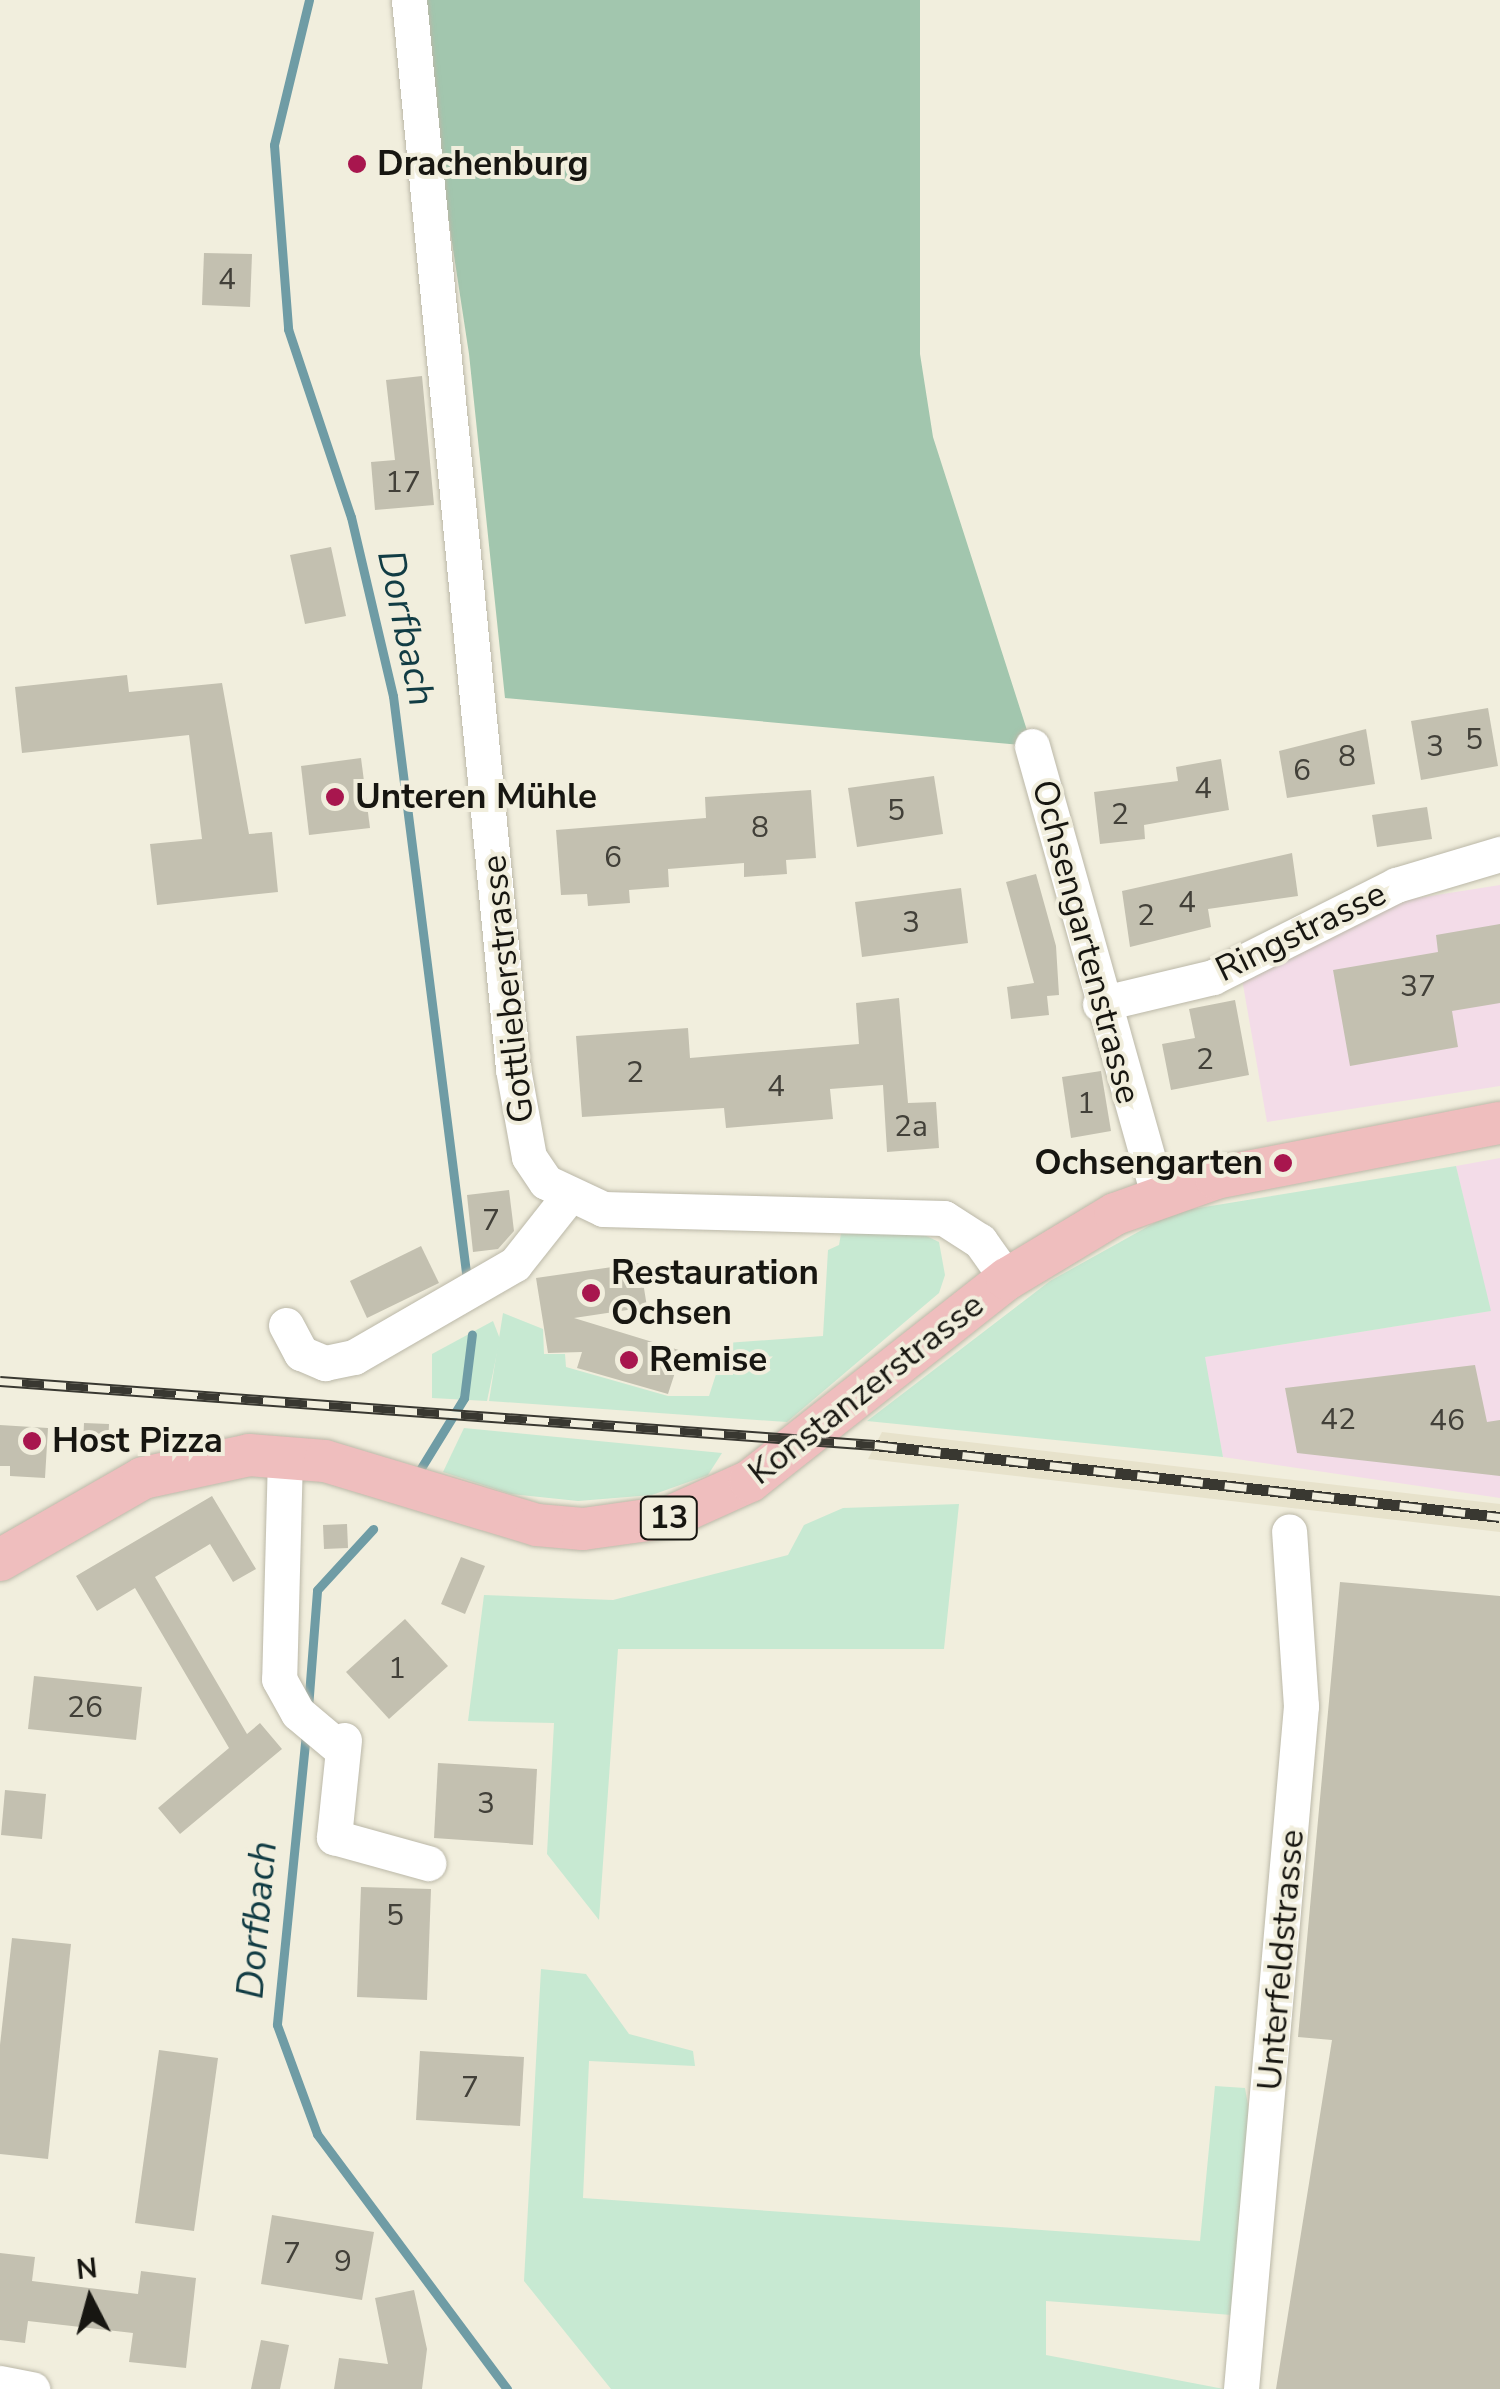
<!DOCTYPE html>
<meta charset="utf-8">
<style>
body{margin:0}
#map{position:relative;width:1500px;height:2389px;overflow:hidden;background:#f1eedd;font-family:"Nunito Sans",sans-serif}
div>[style]{position:absolute}
[style*='--x']{left:calc(var(--x)*1px);top:calc(var(--y)*1px);width:calc(var(--w)*1px);rotate:calc(var(--a)*1deg)}
.commercial>*{inset:0;background:#f3dce8}
.built>*{inset:0;background:#e7e2cb}
.green>*{inset:0;background:#c7e9d2}
.forest>*{inset:0;background:#a2c6ae}
.stream>*{height:9px;margin:-4.5px;padding:0 4.5px;transform-origin:4.5px;border-radius:4.5px;background:#6f9ca5}
.building>*{inset:0;background:#c3c0b0}
.roads{filter:drop-shadow(0 0 2px #bbb8a8) drop-shadow(0 0 2px #bbb8a8)}
.minor>*{height:35px;margin:-17.5px;padding:0 17.5px;transform-origin:17.5px;border-radius:17.5px;background:#fff}
.major>*{height:42px;margin:-21px;padding:0 21px;transform-origin:21px;border-radius:21px;background:#efbebe}
.rail>*{height:11px;margin-top:-5.5px;transform-origin:0;background:repeating-linear-gradient(90deg,#f1eedd 0 22px,#393831 0 44px);box-sizing:border-box;border-block:2px solid #393831}
.dots>*{width:28px;height:28px;translate:-50% -50%;box-sizing:border-box;border:5px solid #f1eedd;border-radius:50%}
span{translate:-50% -50%;white-space:nowrap;text-align:center;line-height:1.15;-webkit-text-stroke:8px #f1eedd;paint-order:stroke}
.number-label{font-size:30px;color:#424039}
.number-label span{-webkit-text-stroke-width:0}
.shield-label span{padding:2px 8px;background:#f1eedd;border:2px solid;border-radius:8px;-webkit-text-stroke-width:0}
.shield-label{font-size:32px;color:#171611;font-weight:700}
.poi-label{font-size:35px;color:#171611;font-weight:700}
.left{translate:0 -50%;text-align:left}
.right{translate:-100% -50%;text-align:right}
.street-label{font-size:35px;color:#171611}
.water-label{font-size:38px;color:#113c44;font-style:italic}
.north{position:absolute;left:40px;top:2249px;width:100px;height:100px;-webkit-text-stroke:8px #f1eedd;paint-order:stroke;rotate:354deg;font-size:28px;font-weight:700;line-height:40px;text-align:center;color:#171611}
.north::after{content:'';display:block;margin:auto;width:35px;height:45px;background:#171611;clip-path:polygon(50% 0,100% 100%,50% 72%,0 100%)}
</style>
<div id="map">
<div class="commercial">
<div style="clip-path:polygon(1500px 885px,1500px 1086px,1267px 1122px,1242px 979px,1392px 902px)"></div>
<div style="clip-path:polygon(1500px 1158px,1500px 1498px,1223px 1457px,1204px 1357px,1490px 1311px,1456px 1166px)"></div>
</div>
<div class="built">
<div style="clip-path:polygon(882px 1432px,1500px 1504px,1500px 1532px,868px 1459px)"></div>
</div>
<div class="green">
<div style="clip-path:polygon(1456px 1166px,1491px 1311px,1205px 1357px,1223px 1457px,867px 1421px,1050px 1281px,1174px 1212px)"></div>
<div style="clip-path:polygon(842px 1228px,918px 1232px,939px 1242px,945px 1275px,939px 1293px,787px 1422px,489px 1401px,503px 1313px,543px 1329px,544px 1354px,565px 1354px,566px 1367px,668px 1396px,709px 1396px,726px 1343px,823px 1336px,828px 1250px,839px 1245px)"></div>
<div style="clip-path:polygon(493px 1321px,500px 1339px,487px 1401px,432px 1398px,432px 1354px)"></div>
<div style="clip-path:polygon(464px 1428px,722px 1453px,708px 1475px,652px 1495px,578px 1501px,511px 1494px,443px 1472px)"></div>
<div style="clip-path:polygon(959px 1504px,944px 1649px,618px 1649px,599px 1920px,547px 1854px,554px 1723px,468px 1721px,484px 1595px,613px 1600px,788px 1555px,804px 1525px,843px 1508px)"></div>
<div style="clip-path:polygon(541px 1969px,586px 1974px,629px 2034px,693px 2051px,695px 2066px,589px 2061px,583px 2198px,1200px 2241px,1215px 2086px,1245px 2088px,1252px 2128px,1232px 2315px,1046px 2301px,1046px 2355px,1224px 2389px,611px 2389px,524px 2281px)"></div>
</div>
<div class="forest">
<div style="clip-path:polygon(415px 0,920px 0,920px 354px,933px 437px,1032px 746px,505px 698px,469px 354px)"></div>
</div>
<div class="stream">
<div style="--x:309;--y:0;--w:149;--a:103.6"></div>
<div style="--x:274;--y:145;--w:185;--a:85.6"></div>
<div style="--x:288;--y:329;--w:198;--a:71.5"></div>
<div style="--x:351;--y:517;--w:184;--a:76.8"></div>
<div style="--x:393;--y:696;--w:589;--a:82.78"></div>
<div style="--x:421;--y:1468;--w:82;--a:-58.4"></div>
<div style="--x:464;--y:1398;--w:64;--a:-82.9"></div>
<div style="--x:308;--y:1708;--w:118;--a:-85.6"></div>
<div style="--x:317;--y:1590;--w:83;--a:-47.4"></div>
<div style="--x:306;--y:1733;--w:293;--a:95.7"></div>
<div style="--x:277;--y:2025;--w:116;--a:69.8"></div>
<div style="--x:317;--y:2134;--w:318;--a:53.3"></div>
</div>
<div class="building">
<div style="clip-path:polygon(204px 253px,252px 254px,250px 307px,202px 305px)"></div>
<div style="clip-path:polygon(422px 376px,434px 505px,375px 510px,371px 462px,395px 460px,386px 380px)"></div>
<div style="clip-path:polygon(331px 547px,346px 616px,305px 624px,290px 555px)"></div>
<div style="clip-path:polygon(127px 675px,129px 692px,222px 683px,249px 834px,272px 832px,278px 892px,157px 905px,150px 844px,202px 839px,189px 735px,22px 753px,15px 687px)"></div>
<div style="clip-path:polygon(1488px 708px,1498px 766px,1421px 780px,1411px 721px)"></div>
<div style="clip-path:polygon(1366px 729px,1375px 784px,1287px 798px,1279px 751px)"></div>
<div style="clip-path:polygon(361px 758px,370px 828px,309px 835px,301px 766px)"></div>
<div style="clip-path:polygon(1221px 759px,1229px 810px,1144px 825px,1145px 839px,1100px 844px,1094px 792px,1178px 781px,1176px 767px)"></div>
<div style="clip-path:polygon(934px 776px,943px 834px,857px 847px,848px 788px)"></div>
<div style="clip-path:polygon(811px 790px,816px 858px,786px 860px,787px 874px,744px 877px,744px 863px,668px 869px,669px 887px,629px 890px,630px 903px,588px 906px,587px 894px,561px 895px,556px 830px,706px 818px,705px 797px)"></div>
<div style="clip-path:polygon(1427px 807px,1432px 839px,1377px 847px,1372px 815px)"></div>
<div style="clip-path:polygon(1292px 853px,1298px 896px,1208px 909px,1211px 927px,1130px 947px,1122px 891px)"></div>
<div style="clip-path:polygon(1036px 874px,1056px 946px,1059px 995px,1047px 996px,1049px 1015px,1011px 1019px,1007px 987px,1034px 983px,1006px 882px)"></div>
<div style="clip-path:polygon(961px 888px,968px 943px,862px 957px,855px 902px)"></div>
<div style="clip-path:polygon(1500px 924px,1500px 1003px,1452px 1011px,1458px 1047px,1350px 1066px,1333px 970px,1438px 952px,1436px 935px)"></div>
<div style="clip-path:polygon(899px 998px,908px 1103px,936px 1102px,939px 1148px,887px 1152px,883px 1085px,830px 1089px,833px 1119px,726px 1128px,724px 1108px,582px 1117px,576px 1036px,688px 1028px,690px 1058px,859px 1044px,856px 1003px)"></div>
<div style="clip-path:polygon(1235px 1000px,1249px 1075px,1171px 1090px,1162px 1044px,1195px 1038px,1189px 1009px)"></div>
<div style="clip-path:polygon(1101px 1071px,1111px 1131px,1071px 1138px,1062px 1077px)"></div>
<div style="clip-path:polygon(509px 1190px,514px 1231px,498px 1249px,473px 1252px,467px 1195px)"></div>
<div style="clip-path:polygon(421px 1246px,439px 1283px,367px 1318px,350px 1281px)"></div>
<div style="clip-path:polygon(640px 1263px,647px 1307px,574px 1318px,682px 1351px,668px 1394px,577px 1368px,582px 1352px,548px 1353px,536px 1278px)"></div>
<div style="clip-path:polygon(1475px 1365px,1487px 1422px,1500px 1420px,1500px 1476px,1297px 1453px,1285px 1388px)"></div>
<div style="clip-path:polygon(84px 1423px,109px 1424px,108px 1447px,83px 1446px)"></div>
<div style="clip-path:polygon(0 1425px,48px 1428px,45px 1478px,10px 1476px,10px 1466px,0 1466px)"></div>
<div style="clip-path:polygon(212px 1496px,256px 1569px,233px 1582px,210px 1544px,155px 1577px,247px 1734px,260px 1723px,282px 1749px,180px 1834px,158px 1808px,229px 1748px,135px 1588px,97px 1611px,76px 1576px)"></div>
<div style="clip-path:polygon(347px 1524px,348px 1548px,324px 1549px,323px 1525px)"></div>
<div style="clip-path:polygon(461px 1557px,485px 1566px,465px 1614px,441px 1604px)"></div>
<div style="clip-path:polygon(1340px 1582px,1500px 1596px,1500px 2389px,1276px 2389px,1332px 2040px,1298px 2037px)"></div>
<div style="clip-path:polygon(405px 1619px,448px 1666px,389px 1719px,346px 1672px)"></div>
<div style="clip-path:polygon(34px 1676px,142px 1687px,136px 1740px,28px 1729px)"></div>
<div style="clip-path:polygon(438px 1763px,537px 1769px,533px 1845px,434px 1838px)"></div>
<div style="clip-path:polygon(5px 1790px,46px 1794px,42px 1839px,1px 1835px)"></div>
<div style="clip-path:polygon(361px 1887px,431px 1889px,427px 2000px,357px 1997px)"></div>
<div style="clip-path:polygon(12px 1938px,71px 1944px,48px 2159px,0 2154px,0 2045px)"></div>
<div style="clip-path:polygon(159px 2050px,218px 2058px,194px 2231px,135px 2223px)"></div>
<div style="clip-path:polygon(420px 2051px,524px 2057px,520px 2126px,416px 2120px)"></div>
<div style="clip-path:polygon(272px 2215px,374px 2232px,362px 2300px,261px 2284px)"></div>
<div style="clip-path:polygon(0 2253px,35px 2257px,32px 2281px,138px 2294px,141px 2271px,196px 2278px,186px 2368px,129px 2362px,133px 2333px,28px 2321px,25px 2343px,0 2340px)"></div>
<div style="clip-path:polygon(414px 2290px,427px 2349px,422px 2389px,334px 2389px,339px 2358px,388px 2364px,375px 2298px)"></div>
<div style="clip-path:polygon(261px 2340px,289px 2345px,280px 2389px,251px 2389px)"></div>
</div>
<div class="roads">
<div class="minor">
<div style="--x:409;--y:0;--w:1074;--a:84.44"></div>
<div style="--x:513;--y:1069;--w:89;--a:79.7"></div>
<div style="--x:529;--y:1157;--w:30;--a:56"></div>
<div style="--x:546;--y:1182;--w:63;--a:25.3"></div>
<div style="--x:603;--y:1209;--w:341;--a:1.5"></div>
<div style="--x:944;--y:1218;--w:43;--a:32.6"></div>
<div style="--x:980;--y:1241;--w:47;--a:54.6"></div>
<div style="--x:1032;--y:746;--w:466;--a:74.3"></div>
<div style="--x:1100;--y:1004;--w:116;--a:-13.4"></div>
<div style="--x:1213;--y:977;--w:205;--a:-26.7"></div>
<div style="--x:1396;--y:885;--w:109;--a:-16.6"></div>
<div style="--x:286;--y:1325;--w:32;--a:62"></div>
<div style="--x:301;--y:1353;--w:26;--a:23"></div>
<div style="--x:325;--y:1363;--w:30;--a:-12"></div>
<div style="--x:354;--y:1357;--w:186;--a:-30"></div>
<div style="--x:515;--y:1264;--w:85;--a:-51.7"></div>
<div style="--x:285;--y:1456;--w:223;--a:91.5"></div>
<div style="--x:279;--y:1679;--w:39;--a:61"></div>
<div style="--x:298;--y:1713;--w:57;--a:40.1"></div>
<div style="--x:344;--y:1740;--w:98;--a:95.9"></div>
<div style="--x:334;--y:1837;--w:98;--a:15.5"></div>
<div style="--x:0;--y:2383;--w:33;--a:11"></div>
<div style="--x:1241;--y:2389;--w:686;--a:-84.98"></div>
<div style="--x:1301;--y:1706;--w:175;--a:-93.9"></div>
</div>
<div class="major">
<div style="--x:0;--y:1560;--w:165;--a:-29.8"></div>
<div style="--x:143;--y:1478;--w:108;--a:-12.2"></div>
<div style="--x:249;--y:1455;--w:76;--a:4.5"></div>
<div style="--x:325;--y:1461;--w:221;--a:16.8"></div>
<div style="--x:537;--y:1525;--w:46;--a:5"></div>
<div style="--x:583;--y:1529;--w:88;--a:-7.9"></div>
<div style="--x:670;--y:1517;--w:88;--a:-24.2"></div>
<div style="--x:750;--y:1481;--w:327;--a:-38.2"></div>
<div style="--x:1007;--y:1279;--w:126;--a:-31"></div>
<div style="--x:1115;--y:1214;--w:107;--a:-19.6"></div>
<div style="--x:1216;--y:1178;--w:289;--a:-11"></div>
</div>
</div>
<div class="rail">
<div style="--x:0;--y:1381;--w:877;--a:4.18"></div>
<div style="--x:875;--y:1445;--w:629;--a:6.57"></div>
</div>
<div class="dots">
<div style="left:357px;top:164px;background:#a8164e"></div>
<div style="left:335px;top:797px;background:#a8164e"></div>
<div style="left:1283px;top:1163px;background:#a8164e"></div>
<div style="left:591px;top:1293px;background:#a8164e"></div>
<div style="left:629px;top:1360px;background:#a8164e"></div>
<div style="left:32px;top:1441px;background:#a8164e"></div>
</div>
<div class="number-label">
<span style="left:227px;top:280px">4</span>
<span style="left:403px;top:483px">17</span>
<span style="left:1474px;top:740px">5</span>
<span style="left:1435px;top:747px">3</span>
<span style="left:1347px;top:757px">8</span>
<span style="left:1302px;top:771px">6</span>
<span style="left:1203px;top:789px">4</span>
<span style="left:896px;top:811px">5</span>
<span style="left:1120px;top:815px">2</span>
<span style="left:760px;top:828px">8</span>
<span style="left:613px;top:858px">6</span>
<span style="left:1187px;top:903px">4</span>
<span style="left:1146px;top:916px">2</span>
<span style="left:911px;top:923px">3</span>
<span style="left:1418px;top:987px">37</span>
<span style="left:1205px;top:1060px">2</span>
<span style="left:635px;top:1073px">2</span>
<span style="left:776px;top:1087px">4</span>
<span style="left:1086px;top:1104px">1</span>
<span style="left:911px;top:1127px">2a</span>
<span style="left:491px;top:1221px">7</span>
<span style="left:1338px;top:1420px">42</span>
<span style="left:1447px;top:1421px">46</span>
<span style="left:397px;top:1669px">1</span>
<span style="left:85px;top:1708px">26</span>
<span style="left:486px;top:1804px">3</span>
<span style="left:395px;top:1916px">5</span>
<span style="left:470px;top:2088px">7</span>
<span style="left:292px;top:2254px">7</span>
<span style="left:343px;top:2262px">9</span>
</div>
<div class="shield-label">
<span style="left:669px;top:1518px">13</span>
</div>
<div class="poi-label">
<span class="left" style="left:377px;top:164px">Drachenburg</span>
<span class="left" style="left:355px;top:797px">Unteren Mühle</span>
<span class="right" style="left:1263px;top:1163px">Ochsengarten</span>
<span class="left" style="left:611px;top:1293px">Restauration<br>Ochsen</span>
<span class="left" style="left:649px;top:1360px">Remise</span>
<span class="left" style="left:52px;top:1441px">Host Pizza</span>
</div>
<div class="street-label">
<span style="left:1301px;top:932px;rotate:-26deg">Ringstrasse</span>
<span style="left:1086px;top:942px;rotate:75deg">Ochsengartenstrasse</span>
<span style="left:508px;top:989px;rotate:-96deg">Gottlieberstrasse</span>
<span style="left:866px;top:1389px;rotate:-38deg">Konstanzerstrasse</span>
<span style="left:1281px;top:1960px;rotate:-85deg">Unterfeldstrasse</span>
</div>
<div class="water-label">
<span style="left:406px;top:628px;rotate:78deg">Dorfbach</span>
<span style="left:257px;top:1920px;rotate:-85deg">Dorfbach</span>
</div>
<div class="north">N</div>
</div>
